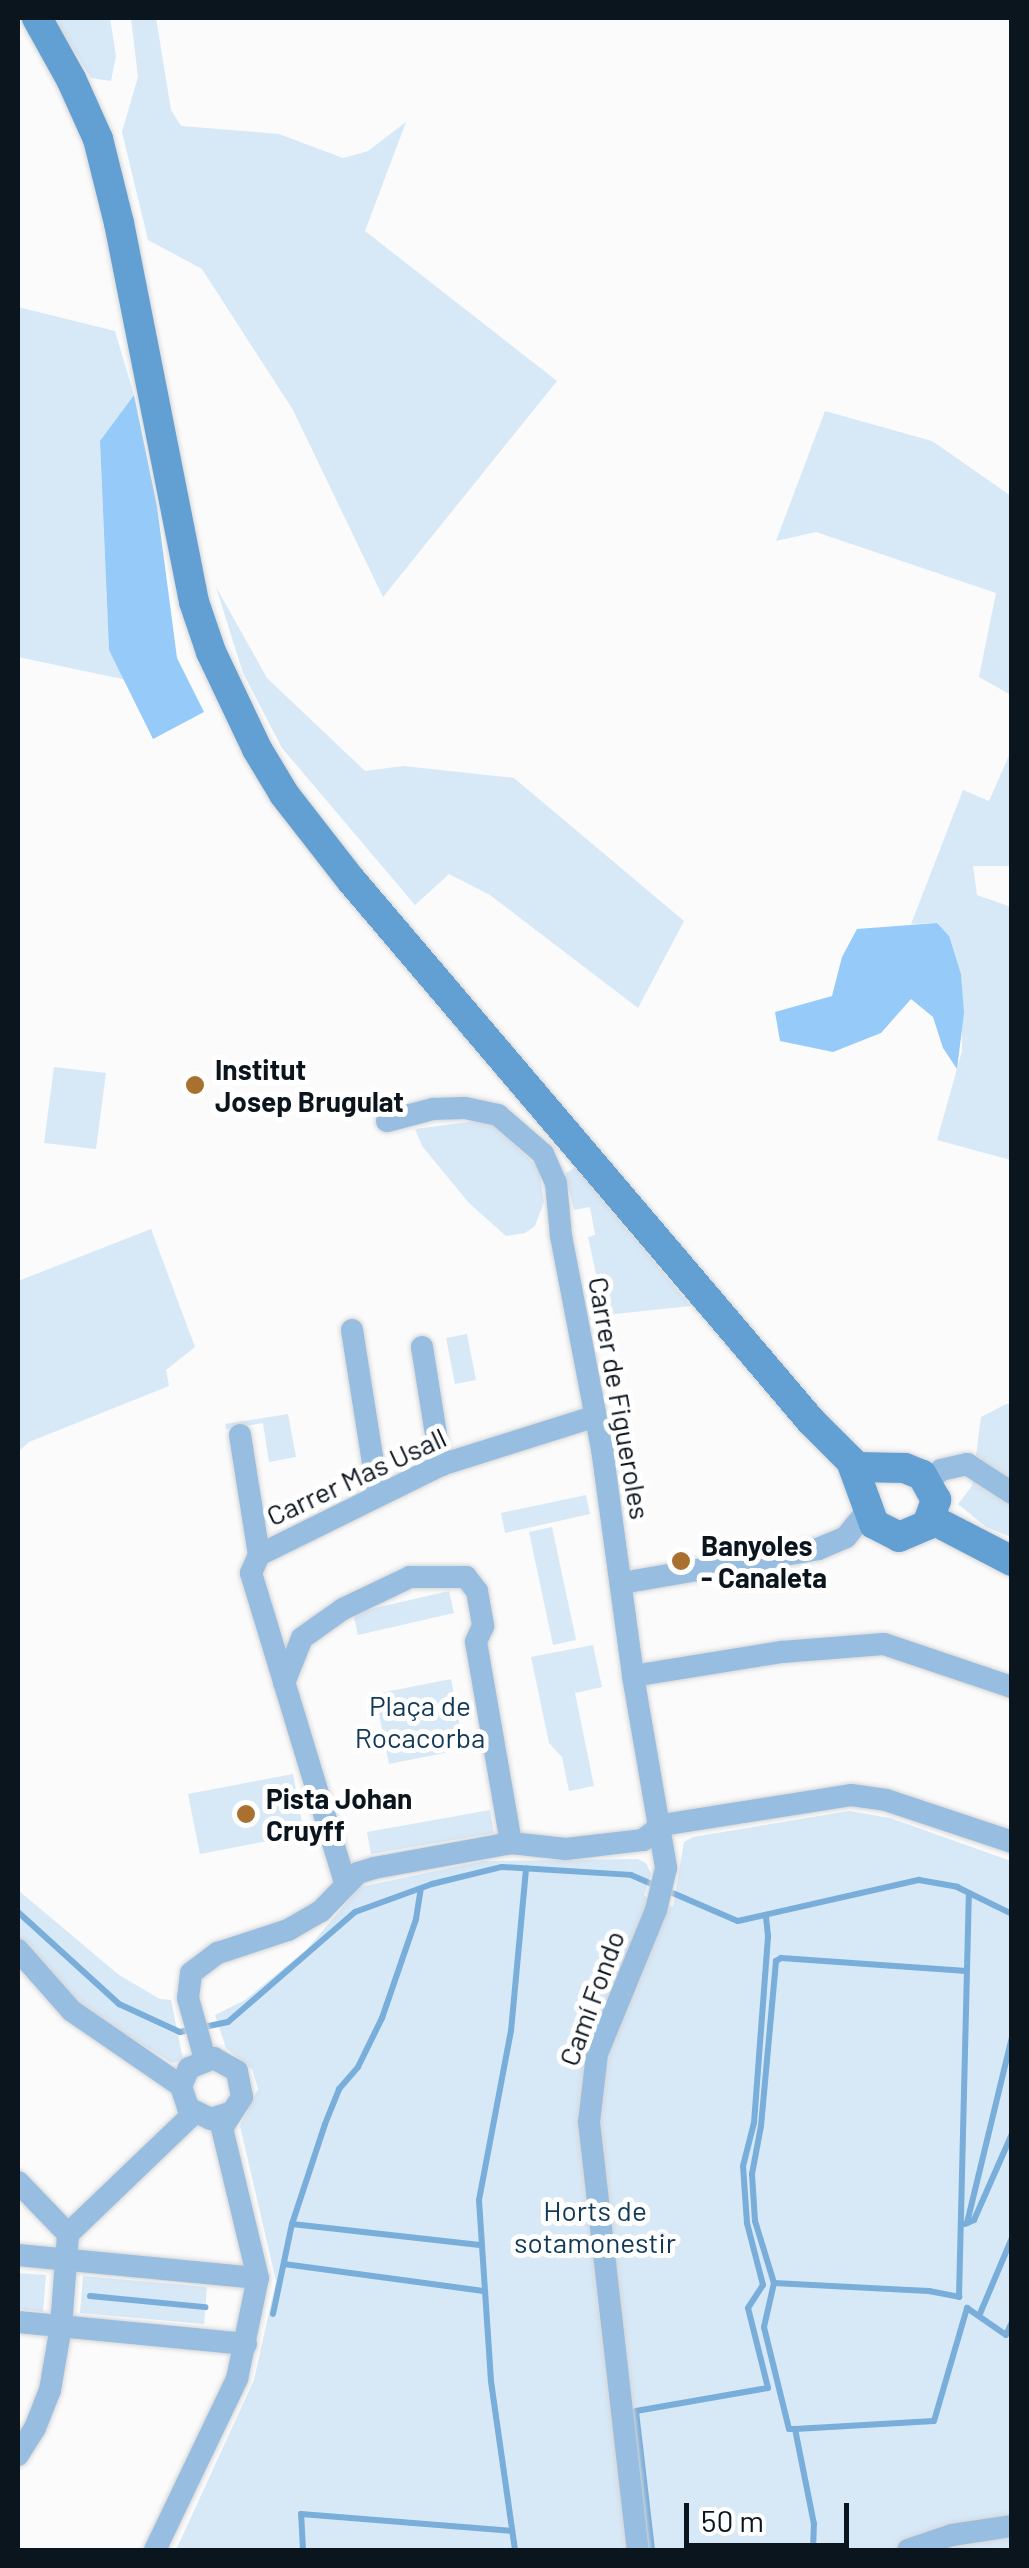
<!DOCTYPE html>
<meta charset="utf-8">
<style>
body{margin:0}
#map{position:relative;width:1029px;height:2568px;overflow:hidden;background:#fbfbfb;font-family:Barlow,sans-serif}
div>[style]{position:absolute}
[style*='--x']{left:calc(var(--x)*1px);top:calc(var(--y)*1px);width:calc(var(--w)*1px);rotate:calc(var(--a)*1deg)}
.green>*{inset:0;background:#d7e8f7}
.forest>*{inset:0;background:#95caf9}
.stream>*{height:6px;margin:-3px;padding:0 3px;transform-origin:3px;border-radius:3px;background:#79adda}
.roads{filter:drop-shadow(0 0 2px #d5d6d8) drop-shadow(0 0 2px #d5d6d8)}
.street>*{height:22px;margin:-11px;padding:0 11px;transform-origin:11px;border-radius:11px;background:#97bee1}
.secondary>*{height:30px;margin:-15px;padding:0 15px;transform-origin:15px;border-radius:15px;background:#629fd3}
.dots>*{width:28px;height:28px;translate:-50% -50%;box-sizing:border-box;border:5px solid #fff;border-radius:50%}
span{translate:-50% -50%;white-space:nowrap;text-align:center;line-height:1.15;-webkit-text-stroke:10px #fff;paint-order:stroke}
.poi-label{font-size:28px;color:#0b151e;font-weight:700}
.left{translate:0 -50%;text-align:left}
.street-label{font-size:28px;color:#0b151e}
.park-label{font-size:28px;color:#103857}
.frame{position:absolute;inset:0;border:20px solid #0b151e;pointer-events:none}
.scale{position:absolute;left:684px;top:2503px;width:165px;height:45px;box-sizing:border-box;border:5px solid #0b151e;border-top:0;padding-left:12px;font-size:30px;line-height:35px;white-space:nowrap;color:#0b151e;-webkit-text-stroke:8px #fff;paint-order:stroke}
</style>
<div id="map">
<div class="green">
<div style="clip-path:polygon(53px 18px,110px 18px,116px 56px,111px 81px,91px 78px)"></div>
<div style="clip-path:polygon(131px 18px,156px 18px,171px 110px,181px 126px,279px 134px,343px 158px,368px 151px,406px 122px,365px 231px,557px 381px,383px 597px,293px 410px,202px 269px,148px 240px,122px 132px,138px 77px)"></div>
<div style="clip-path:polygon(18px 307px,115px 331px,134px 395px,100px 442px,109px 650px,127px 680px,18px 657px)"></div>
<div style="clip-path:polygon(825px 411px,932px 441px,1011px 496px,1011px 695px,979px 677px,996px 593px,816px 532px,776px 541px)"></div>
<div style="clip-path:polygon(216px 587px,267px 678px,365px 771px,403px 766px,514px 778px,684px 921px,638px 1008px,490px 895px,449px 874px,415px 905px,282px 748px,243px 673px)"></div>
<div style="clip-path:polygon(1011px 751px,1011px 866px,973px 866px,977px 895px,1011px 907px,1011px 1160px,937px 1140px,962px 1051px,961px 974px,937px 923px,911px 924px,963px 790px,989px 801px)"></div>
<div style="clip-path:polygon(54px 1067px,106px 1073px,96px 1149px,44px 1143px)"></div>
<div style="clip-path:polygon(476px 1121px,494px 1125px,539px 1168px,544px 1202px,535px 1226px,525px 1233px,506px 1236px,469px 1203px,422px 1146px,415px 1129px)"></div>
<div style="clip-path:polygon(575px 1167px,691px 1306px,605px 1315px,588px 1237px,595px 1235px,590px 1207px,574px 1210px,565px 1174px)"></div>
<div style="clip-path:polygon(151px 1229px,195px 1347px,166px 1370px,169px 1386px,29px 1442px,18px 1452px,18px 1281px)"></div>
<div style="clip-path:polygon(467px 1334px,476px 1380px,455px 1384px,446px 1338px)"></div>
<div style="clip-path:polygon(1006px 1404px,1011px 1404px,1011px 1537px,986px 1527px,958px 1504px,972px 1486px,981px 1417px)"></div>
<div style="clip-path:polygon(288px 1414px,296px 1457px,269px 1462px,263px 1423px,226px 1429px,225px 1424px)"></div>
<div style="clip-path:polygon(586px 1495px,590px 1514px,505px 1533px,501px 1513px)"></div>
<div style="clip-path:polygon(552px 1527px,576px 1640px,553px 1645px,529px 1532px)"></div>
<div style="clip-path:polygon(449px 1591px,454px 1613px,358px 1635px,353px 1613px)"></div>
<div style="clip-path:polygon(593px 1645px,602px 1687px,575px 1693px,594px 1786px,569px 1791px,562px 1757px,549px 1743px,531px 1657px)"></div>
<div style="clip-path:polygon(451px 1679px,464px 1749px,389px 1764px,375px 1694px)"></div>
<div style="clip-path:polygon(293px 1774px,304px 1834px,200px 1854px,188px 1794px)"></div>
<div style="clip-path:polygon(490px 1810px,494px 1833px,371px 1854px,367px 1832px)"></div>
<div style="clip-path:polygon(849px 1811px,890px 1818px,1011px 1861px,1011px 2550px,176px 2550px,254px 2380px,276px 2281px,240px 2126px,258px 2089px,252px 2069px,226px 2048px,215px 2015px,245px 2000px,306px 1950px,360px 1887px,483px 1861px,638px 1859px,646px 1863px,651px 1874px,644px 1896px,673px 1907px,684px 1842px,693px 1837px)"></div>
<div style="clip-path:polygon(18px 1890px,119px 1975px,160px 1999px,171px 2000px,183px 2060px,172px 2063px,78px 2005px,18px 1937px)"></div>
<div style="clip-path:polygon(18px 2273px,46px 2275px,43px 2312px,18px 2309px)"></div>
<div style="clip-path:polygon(83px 2276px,207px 2287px,204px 2324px,80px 2313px)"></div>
</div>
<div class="forest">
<div style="clip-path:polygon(134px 395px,157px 506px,177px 658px,204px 712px,153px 739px,109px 650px,100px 441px)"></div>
<div style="clip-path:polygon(937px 923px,949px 936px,961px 974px,964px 1013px,957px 1069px,943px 1048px,933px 1017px,911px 999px,881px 1033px,833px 1052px,780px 1041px,775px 1012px,832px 996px,842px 957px,857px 929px)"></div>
</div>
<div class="stream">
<div style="--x:18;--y:1912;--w:137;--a:42.3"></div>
<div style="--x:119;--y:2004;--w:67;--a:24.7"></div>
<div style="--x:180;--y:2032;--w:49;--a:-11.8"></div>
<div style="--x:228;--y:2022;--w:168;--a:-40.9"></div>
<div style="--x:355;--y:1912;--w:82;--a:-20"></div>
<div style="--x:432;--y:1884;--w:72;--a:-13.7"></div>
<div style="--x:502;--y:1867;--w:129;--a:3.5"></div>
<div style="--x:631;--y:1875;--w:116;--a:23.3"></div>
<div style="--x:738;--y:1921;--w:186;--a:-12.8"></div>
<div style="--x:919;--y:1880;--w:39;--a:10"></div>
<div style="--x:957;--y:1887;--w:61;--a:26.1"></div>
<div style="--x:967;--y:2223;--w:191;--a:-76.4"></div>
<div style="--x:292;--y:2224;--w:189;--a:6.4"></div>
<div style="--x:965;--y:2224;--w:10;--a:-24"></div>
<div style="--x:974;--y:2220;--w:94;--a:-66.2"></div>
<div style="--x:284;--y:2264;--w:203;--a:7.7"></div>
<div style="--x:774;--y:2283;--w:155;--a:3"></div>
<div style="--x:929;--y:2291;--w:31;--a:11"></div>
<div style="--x:959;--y:2297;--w:403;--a:-88.6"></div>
<div style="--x:90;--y:2296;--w:116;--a:5.5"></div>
<div style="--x:273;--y:2314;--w:92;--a:-78.1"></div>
<div style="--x:292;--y:2224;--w:105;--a:-71.7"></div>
<div style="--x:325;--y:2124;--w:38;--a:-68"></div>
<div style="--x:339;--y:2089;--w:29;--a:-49"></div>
<div style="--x:358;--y:2067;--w:55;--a:-63.9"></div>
<div style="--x:382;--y:2018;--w:105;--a:-71"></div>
<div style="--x:416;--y:1919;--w:30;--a:-81"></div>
<div style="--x:979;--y:2316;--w:85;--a:-67.1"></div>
<div style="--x:795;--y:2429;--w:6;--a:180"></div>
<div style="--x:789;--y:2429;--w:105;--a:-103.8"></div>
<div style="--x:764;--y:2327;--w:45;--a:-77.2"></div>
<div style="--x:774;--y:2283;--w:65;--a:-107"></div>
<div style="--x:755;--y:2221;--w:47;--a:-93.7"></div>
<div style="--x:752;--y:2174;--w:49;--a:-79.4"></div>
<div style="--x:761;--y:2126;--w:166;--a:-84.8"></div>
<div style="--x:776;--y:1961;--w:6;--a:-31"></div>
<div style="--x:781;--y:1958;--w:186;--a:4"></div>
<div style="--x:303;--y:2550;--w:36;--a:-93"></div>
<div style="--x:301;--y:2514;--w:212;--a:4.6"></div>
<div style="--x:515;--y:2550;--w:171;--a:-98.1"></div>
<div style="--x:491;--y:2381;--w:181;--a:-93.8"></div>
<div style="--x:479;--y:2200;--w:172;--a:-79.3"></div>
<div style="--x:511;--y:2031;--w:163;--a:-84.7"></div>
<div style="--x:652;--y:2550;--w:140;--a:-96.6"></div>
<div style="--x:636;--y:2411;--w:134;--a:-9.9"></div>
<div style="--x:768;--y:2388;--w:82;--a:-104"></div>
<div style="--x:748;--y:2308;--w:27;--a:-57"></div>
<div style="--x:763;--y:2285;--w:64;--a:-104.5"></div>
<div style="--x:747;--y:2223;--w:57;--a:-94"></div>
<div style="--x:743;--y:2166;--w:44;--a:-75.7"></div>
<div style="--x:754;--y:2123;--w:188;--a:-85.7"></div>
<div style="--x:768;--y:1936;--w:20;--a:-96"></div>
<div style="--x:813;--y:2550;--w:26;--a:-88"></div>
<div style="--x:814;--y:2524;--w:97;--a:-101.3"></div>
<div style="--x:795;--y:2429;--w:139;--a:-3.3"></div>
<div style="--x:934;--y:2421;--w:118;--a:-73.7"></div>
<div style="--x:967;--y:2308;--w:47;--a:34.7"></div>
<div style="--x:1006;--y:2335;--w:14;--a:-65"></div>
</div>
<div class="roads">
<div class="street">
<div style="--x:387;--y:1121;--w:48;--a:-14.6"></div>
<div style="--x:433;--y:1109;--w:32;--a:-2"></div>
<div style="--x:465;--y:1108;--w:34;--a:12"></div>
<div style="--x:498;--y:1115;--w:60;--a:40.9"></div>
<div style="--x:543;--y:1154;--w:32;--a:66"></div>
<div style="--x:556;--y:1183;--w:53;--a:84.6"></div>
<div style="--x:561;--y:1236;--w:217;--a:79.1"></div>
<div style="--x:602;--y:1449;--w:229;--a:82.2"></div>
<div style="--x:633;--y:1676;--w:195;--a:80.2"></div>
<div style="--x:666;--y:1868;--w:43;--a:103.4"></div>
<div style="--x:656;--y:1910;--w:156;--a:112.3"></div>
<div style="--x:597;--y:2054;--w:68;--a:96.7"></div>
<div style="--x:589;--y:2122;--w:431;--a:83.5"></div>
<div style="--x:352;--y:1330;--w:166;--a:81"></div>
<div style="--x:422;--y:1347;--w:120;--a:80.9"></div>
<div style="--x:240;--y:1435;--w:121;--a:81"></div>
<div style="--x:928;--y:1481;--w:17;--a:-40"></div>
<div style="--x:941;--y:1470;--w:27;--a:-13"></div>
<div style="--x:967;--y:1464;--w:54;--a:32.8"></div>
<div style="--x:259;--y:1555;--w:203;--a:-26.3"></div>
<div style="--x:441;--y:1465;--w:159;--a:-17.5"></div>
<div style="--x:259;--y:1555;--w:20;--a:114"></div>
<div style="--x:251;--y:1573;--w:324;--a:73.1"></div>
<div style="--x:622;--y:1583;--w:199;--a:-9.8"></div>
<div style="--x:818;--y:1549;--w:30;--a:-23"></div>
<div style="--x:846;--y:1537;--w:33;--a:-51"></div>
<div style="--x:633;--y:1676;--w:151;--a:-9.2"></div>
<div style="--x:782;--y:1652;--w:102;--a:-4.5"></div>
<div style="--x:884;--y:1644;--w:135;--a:18.6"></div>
<div style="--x:284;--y:1683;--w:48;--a:-68.2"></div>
<div style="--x:302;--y:1638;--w:50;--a:-35.3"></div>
<div style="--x:343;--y:1609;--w:74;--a:-25.5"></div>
<div style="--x:410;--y:1577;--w:56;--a:0"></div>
<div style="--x:466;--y:1577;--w:18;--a:52"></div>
<div style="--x:477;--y:1591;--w:36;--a:80"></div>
<div style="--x:483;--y:1626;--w:17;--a:114"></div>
<div style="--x:476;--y:1642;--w:204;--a:80.1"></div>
<div style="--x:18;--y:1950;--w:81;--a:48.5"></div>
<div style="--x:72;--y:2011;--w:132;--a:34.5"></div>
<div style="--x:205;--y:2059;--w:63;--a:-105.6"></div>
<div style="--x:188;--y:1998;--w:25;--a:-83"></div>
<div style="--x:191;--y:1973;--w:34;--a:-37"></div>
<div style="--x:218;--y:1953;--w:74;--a:-18.2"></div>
<div style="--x:288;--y:1930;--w:38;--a:-30"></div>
<div style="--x:321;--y:1911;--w:53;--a:-45.8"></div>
<div style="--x:358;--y:1873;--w:17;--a:-17"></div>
<div style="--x:374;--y:1868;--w:139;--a:-10.3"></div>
<div style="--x:511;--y:1843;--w:55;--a:6.2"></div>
<div style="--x:566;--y:1849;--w:78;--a:-6.7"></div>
<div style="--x:643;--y:1840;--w:24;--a:-38"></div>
<div style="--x:662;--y:1825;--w:191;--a:-9"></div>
<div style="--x:851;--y:1795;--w:35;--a:8"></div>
<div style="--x:886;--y:1800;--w:133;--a:18.4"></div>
<div style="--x:222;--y:2128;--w:37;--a:-57"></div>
<div style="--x:242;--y:2097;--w:26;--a:-101"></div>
<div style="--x:237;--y:2071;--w:26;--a:-151"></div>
<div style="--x:214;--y:2058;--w:27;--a:158"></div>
<div style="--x:189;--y:2068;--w:20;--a:114"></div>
<div style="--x:181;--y:2086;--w:23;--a:72"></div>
<div style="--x:188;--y:2108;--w:25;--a:26"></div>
<div style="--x:211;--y:2119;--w:22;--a:-18"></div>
<div style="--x:18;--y:2182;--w:72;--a:46.1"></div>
<div style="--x:68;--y:2234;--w:175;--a:-43.8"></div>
<div style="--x:18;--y:2255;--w:241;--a:5.5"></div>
<div style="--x:18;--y:2322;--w:229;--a:5.5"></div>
<div style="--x:18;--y:2455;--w:32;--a:-58"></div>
<div style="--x:35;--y:2428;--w:41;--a:-68.5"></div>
<div style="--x:50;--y:2390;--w:65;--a:-80.2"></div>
<div style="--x:61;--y:2326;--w:92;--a:-85.6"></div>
<div style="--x:155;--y:2550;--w:190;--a:-64.4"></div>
<div style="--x:237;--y:2379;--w:103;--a:-78.3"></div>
<div style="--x:258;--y:2278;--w:154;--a:-103.5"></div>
<div style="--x:908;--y:2550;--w:46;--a:-18.8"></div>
<div style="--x:952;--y:2535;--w:61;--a:-8.5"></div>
</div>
<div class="secondary">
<div style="--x:37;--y:18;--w:70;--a:60.9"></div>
<div style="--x:71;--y:79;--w:66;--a:65.8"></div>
<div style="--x:98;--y:139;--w:87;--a:76"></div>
<div style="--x:119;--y:223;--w:386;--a:78.8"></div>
<div style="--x:194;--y:602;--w:53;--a:71.2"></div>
<div style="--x:211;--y:652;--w:107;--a:64.6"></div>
<div style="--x:257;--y:749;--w:52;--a:59"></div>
<div style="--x:284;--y:794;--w:109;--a:52.1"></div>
<div style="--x:351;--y:880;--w:710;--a:49.63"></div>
<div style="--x:811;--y:1421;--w:57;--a:45"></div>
<div style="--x:851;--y:1461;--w:67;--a:69.9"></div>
<div style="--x:874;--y:1524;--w:28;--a:27"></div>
<div style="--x:899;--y:1537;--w:30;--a:-23"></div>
<div style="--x:927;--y:1525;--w:27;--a:-70"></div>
<div style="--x:936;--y:1500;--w:29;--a:-119"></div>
<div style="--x:922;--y:1475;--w:18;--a:-158"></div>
<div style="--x:905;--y:1468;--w:50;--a:-178.9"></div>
<div style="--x:931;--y:1519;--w:91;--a:27.4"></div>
</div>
</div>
<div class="dots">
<div style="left:195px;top:1085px;background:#aa7030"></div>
<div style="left:681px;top:1561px;background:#aa7030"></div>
<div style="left:246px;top:1814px;background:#aa7030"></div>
</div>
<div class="poi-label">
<span class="left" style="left:215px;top:1085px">Institut<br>Josep Brugulat</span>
<span class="left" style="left:701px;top:1561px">Banyoles<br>- Canaleta</span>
<span class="left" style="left:266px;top:1814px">Pista Johan<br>Cruyff</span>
</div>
<div class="street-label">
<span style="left:620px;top:1398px;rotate:80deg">Carrer de Figueroles</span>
<span style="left:356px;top:1476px;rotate:-25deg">Carrer Mas Usall</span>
<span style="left:591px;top:1998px;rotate:-70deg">Camí Fondo</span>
</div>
<div class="park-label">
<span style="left:420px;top:1721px">Plaça de<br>Rocacorba</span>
<span style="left:595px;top:2226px">Horts de<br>sotamonestir</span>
</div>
<div class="frame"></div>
<div class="scale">50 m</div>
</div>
